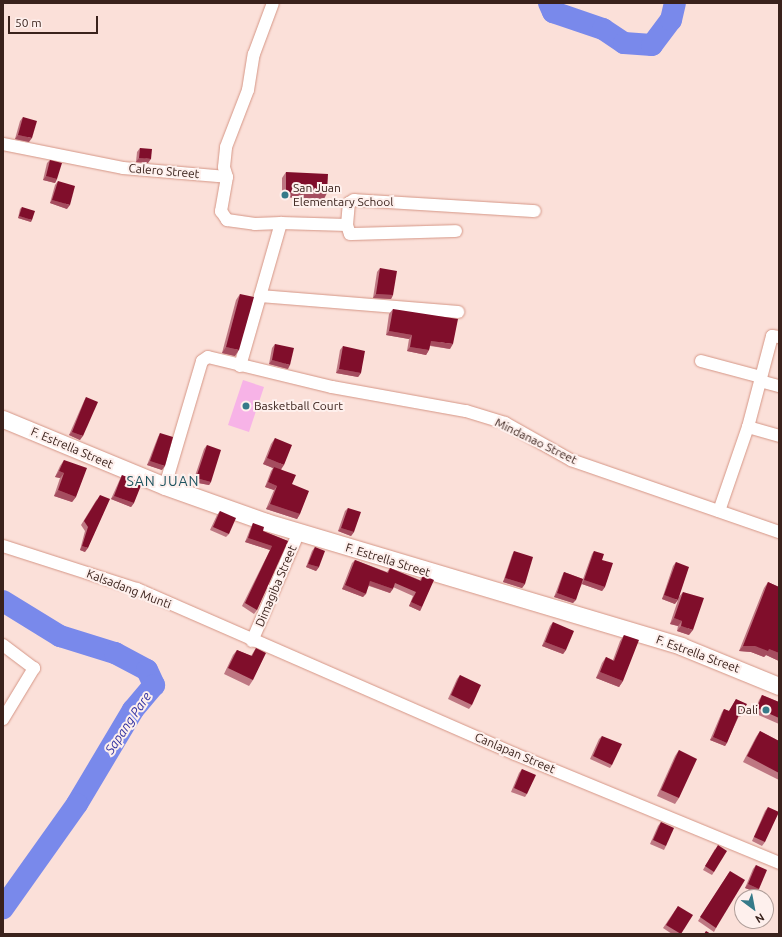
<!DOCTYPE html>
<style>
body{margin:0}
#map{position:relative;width:782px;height:937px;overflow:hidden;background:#fbe0d9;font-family:Ubuntu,sans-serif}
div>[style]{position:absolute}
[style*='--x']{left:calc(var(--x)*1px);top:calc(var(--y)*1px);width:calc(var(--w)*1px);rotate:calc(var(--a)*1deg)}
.green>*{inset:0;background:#f7b3e7}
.river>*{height:22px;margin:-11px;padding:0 11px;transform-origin:11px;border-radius:11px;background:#7989eb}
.roads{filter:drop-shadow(0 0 1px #d59686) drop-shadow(0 0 1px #d59686)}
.minor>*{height:12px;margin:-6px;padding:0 6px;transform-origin:6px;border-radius:6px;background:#fff}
.secondary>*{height:17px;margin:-8.5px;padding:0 8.5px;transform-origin:8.5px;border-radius:8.5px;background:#fff}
.wall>*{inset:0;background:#be7782}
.shaded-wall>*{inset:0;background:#a54d5f}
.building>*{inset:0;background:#800e2b}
.dots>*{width:11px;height:11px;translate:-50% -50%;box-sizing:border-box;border:2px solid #fef0ed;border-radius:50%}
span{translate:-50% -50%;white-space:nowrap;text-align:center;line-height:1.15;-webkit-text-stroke:4px #fef0ed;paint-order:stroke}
.street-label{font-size:12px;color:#3a221c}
.poi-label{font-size:12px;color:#3a221c}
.left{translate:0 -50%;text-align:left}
.right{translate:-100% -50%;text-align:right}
.water-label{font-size:13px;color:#3232a2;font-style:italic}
.quarter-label{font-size:14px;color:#1c535f;letter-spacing:1px}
.frame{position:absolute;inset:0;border:4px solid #3a221c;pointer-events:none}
.north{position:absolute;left:734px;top:889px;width:40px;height:40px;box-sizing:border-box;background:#fef0ed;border:1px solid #b09e99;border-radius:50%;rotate:148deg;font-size:11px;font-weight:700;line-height:16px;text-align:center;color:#3a221c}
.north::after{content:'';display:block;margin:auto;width:14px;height:18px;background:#367a89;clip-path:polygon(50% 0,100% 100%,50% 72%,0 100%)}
.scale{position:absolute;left:8px;top:16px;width:90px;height:18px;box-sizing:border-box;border:2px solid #3a221c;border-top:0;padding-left:5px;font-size:12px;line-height:14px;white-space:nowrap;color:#3a221c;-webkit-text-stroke:3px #fef0ed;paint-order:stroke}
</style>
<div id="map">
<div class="green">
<div style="clip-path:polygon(243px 380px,264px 387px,249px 432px,228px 425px)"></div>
</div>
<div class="river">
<div style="--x:549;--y:3;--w:10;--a:66"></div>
<div style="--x:553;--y:12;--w:53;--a:18.8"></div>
<div style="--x:603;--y:29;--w:25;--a:34"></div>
<div style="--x:624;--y:43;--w:28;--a:4"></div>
<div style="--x:652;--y:45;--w:31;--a:-53"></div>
<div style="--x:671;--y:20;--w:17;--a:-77"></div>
<div style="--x:3;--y:601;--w:67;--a:31.6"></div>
<div style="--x:60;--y:636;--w:58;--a:17.2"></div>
<div style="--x:115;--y:653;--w:36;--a:28"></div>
<div style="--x:147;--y:670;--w:17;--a:65"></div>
<div style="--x:154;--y:685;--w:33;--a:130"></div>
<div style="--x:133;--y:710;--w:109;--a:120.8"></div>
<div style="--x:77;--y:804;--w:128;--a:125.4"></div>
</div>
<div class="roads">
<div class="minor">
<div style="--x:3;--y:144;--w:122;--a:11.3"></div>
<div style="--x:123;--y:168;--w:104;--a:4.9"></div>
<div style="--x:227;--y:177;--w:35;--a:100"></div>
<div style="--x:221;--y:211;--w:11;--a:56"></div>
<div style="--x:227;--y:220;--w:28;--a:8"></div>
<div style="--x:255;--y:224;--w:26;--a:-2"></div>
<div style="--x:227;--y:177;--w:10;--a:-107"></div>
<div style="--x:224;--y:167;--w:20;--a:-84"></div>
<div style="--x:226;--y:147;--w:61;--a:-68.9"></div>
<div style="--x:248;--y:90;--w:36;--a:-81"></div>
<div style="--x:254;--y:54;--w:54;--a:-69.6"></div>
<div style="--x:347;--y:225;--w:22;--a:-85"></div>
<div style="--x:349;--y:203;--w:6;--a:-31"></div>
<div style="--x:354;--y:200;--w:181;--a:3.5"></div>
<div style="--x:260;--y:296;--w:199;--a:4.6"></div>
<div style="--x:701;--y:361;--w:62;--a:14.9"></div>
<div style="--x:240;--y:366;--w:149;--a:-74"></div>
<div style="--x:281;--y:223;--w:66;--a:1.7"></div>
<div style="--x:347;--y:225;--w:9;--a:72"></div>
<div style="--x:350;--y:234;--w:106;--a:-1.6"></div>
<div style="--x:760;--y:381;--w:20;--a:15"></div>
<div style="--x:748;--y:427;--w:32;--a:16"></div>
<div style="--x:165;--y:486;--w:130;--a:-73.5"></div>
<div style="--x:202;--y:361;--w:7;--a:-34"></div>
<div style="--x:208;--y:357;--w:128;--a:13.6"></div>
<div style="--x:332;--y:387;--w:136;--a:10.2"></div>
<div style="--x:466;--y:411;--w:41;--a:17.1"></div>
<div style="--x:505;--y:423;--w:76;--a:29.3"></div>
<div style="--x:571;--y:460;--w:220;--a:19.1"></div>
<div style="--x:719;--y:511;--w:89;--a:-71"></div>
<div style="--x:748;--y:427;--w:94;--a:-75.2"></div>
<div style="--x:772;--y:336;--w:7;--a:8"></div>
<div style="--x:3;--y:546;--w:141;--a:17.8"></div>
<div style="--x:137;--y:589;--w:412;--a:23.6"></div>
<div style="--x:515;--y:754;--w:286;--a:22.4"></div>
<div style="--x:252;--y:641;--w:119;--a:-66.7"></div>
<div style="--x:3;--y:645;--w:39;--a:37"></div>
<div style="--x:34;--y:668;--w:60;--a:121.3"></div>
</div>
<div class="secondary">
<div style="--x:3;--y:419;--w:175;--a:22.5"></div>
<div style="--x:165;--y:486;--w:107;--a:19.6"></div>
<div style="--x:266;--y:522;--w:433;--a:16.6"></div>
<div style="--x:681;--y:646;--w:106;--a:22.2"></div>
</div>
</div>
<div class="wall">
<div style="clip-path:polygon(23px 117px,29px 142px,15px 139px,20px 121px)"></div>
<div style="clip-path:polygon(140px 148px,148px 163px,136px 162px,137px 152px)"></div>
<div style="clip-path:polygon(50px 160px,57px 179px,55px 183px,43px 180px,47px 163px)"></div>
<div style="clip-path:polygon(286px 172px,324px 199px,282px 197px,282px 178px)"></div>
<div style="clip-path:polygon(58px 181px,67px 209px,50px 203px,55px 185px)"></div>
<div style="clip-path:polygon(22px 207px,31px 222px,18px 218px,20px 209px)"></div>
<div style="clip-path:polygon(380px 268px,393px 295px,391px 299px,373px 298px,377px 272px)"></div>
<div style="clip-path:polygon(240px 294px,235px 356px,222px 353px,236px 300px)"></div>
<div style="clip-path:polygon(393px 309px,450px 349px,430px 346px,429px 350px,426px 355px,407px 351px,409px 339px,386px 335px,389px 314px)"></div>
<div style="clip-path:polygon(275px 344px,288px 369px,269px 364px,272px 348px)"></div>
<div style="clip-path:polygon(343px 346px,361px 373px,358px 377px,336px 373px,340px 350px)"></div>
<div style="clip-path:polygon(86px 397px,80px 440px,69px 435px,84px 401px)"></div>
<div style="clip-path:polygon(160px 433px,162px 470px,147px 465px,158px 437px)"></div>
<div style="clip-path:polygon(275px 438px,281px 469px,292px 484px,300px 514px,297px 519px,266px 509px,274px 490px,265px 487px,271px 471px,273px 468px,263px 464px,271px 444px)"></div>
<div style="clip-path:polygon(207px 445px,211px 482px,209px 485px,193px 482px,204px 449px)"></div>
<div style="clip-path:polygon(64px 460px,76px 497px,72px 502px,54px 496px,60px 478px,55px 477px,60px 466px)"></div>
<div style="clip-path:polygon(122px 475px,134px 503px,131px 507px,111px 499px,120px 479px)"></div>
<div style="clip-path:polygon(97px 499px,85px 552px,80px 550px,85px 531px,81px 525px)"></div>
<div style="clip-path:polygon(348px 508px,354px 532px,351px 536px,338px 531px,345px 511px)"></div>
<div style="clip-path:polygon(220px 511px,229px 534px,226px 537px,210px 530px,217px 515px)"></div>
<div style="clip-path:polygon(253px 523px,263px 531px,288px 541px,257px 610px,254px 614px,242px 606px,270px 550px,245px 542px,251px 527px)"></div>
<div style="clip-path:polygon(315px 547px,319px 567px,316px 571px,306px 567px,312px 551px)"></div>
<div style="clip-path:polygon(514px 551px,525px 584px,522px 588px,503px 582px,512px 555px)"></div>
<div style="clip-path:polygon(594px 551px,602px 560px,605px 587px,602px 591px,582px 584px,573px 603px,554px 597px,562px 576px,564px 572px,583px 579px,592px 554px)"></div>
<div style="clip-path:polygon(355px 560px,387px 572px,390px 568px,420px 580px,423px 575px,422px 607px,420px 611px,409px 606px,413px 596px,393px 587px,390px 593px,369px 586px,363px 597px,342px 589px,352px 563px)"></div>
<div style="clip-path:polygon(676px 562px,675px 604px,662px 599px,673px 566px)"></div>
<div style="clip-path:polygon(768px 582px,779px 587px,779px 661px,766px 655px,764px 657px,751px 652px,739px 651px,764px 588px)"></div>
<div style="clip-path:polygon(683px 592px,689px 635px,677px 631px,678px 626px,670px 624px,679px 597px)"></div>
<div style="clip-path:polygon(553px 622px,566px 650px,563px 654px,542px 646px,550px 626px)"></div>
<div style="clip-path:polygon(624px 635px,623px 681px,619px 687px,596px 678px,602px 663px,606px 657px,613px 660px,620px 641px)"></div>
<div style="clip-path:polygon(256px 648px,253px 680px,249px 686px,224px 674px,233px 655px,237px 650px,251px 656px)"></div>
<div style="clip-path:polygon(460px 675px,472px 705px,469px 709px,448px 699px,457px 679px)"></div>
<div style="clip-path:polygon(762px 695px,779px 702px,779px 724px,754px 713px,759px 700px)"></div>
<div style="clip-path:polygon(736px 699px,742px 713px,740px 717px,739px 716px,725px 746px,710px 740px,722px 712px,724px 709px,729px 711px)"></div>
<div style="clip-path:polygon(760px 731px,779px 741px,779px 780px,743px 762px,756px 737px)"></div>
<div style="clip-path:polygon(602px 736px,612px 765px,610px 768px,590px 759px,599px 739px)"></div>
<div style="clip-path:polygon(679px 750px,679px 798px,675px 804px,657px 796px,675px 756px)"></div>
<div style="clip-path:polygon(522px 769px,527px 794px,525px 797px,511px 792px,519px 773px)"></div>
<div style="clip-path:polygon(768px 807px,765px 842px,762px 846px,752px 841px,765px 811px)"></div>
<div style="clip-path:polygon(661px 822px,666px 846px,664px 850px,650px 844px,658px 826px)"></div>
<div style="clip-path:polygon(715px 849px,714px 872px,712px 875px,703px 870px)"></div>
<div style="clip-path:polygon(756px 865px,759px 889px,756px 892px,745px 888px,753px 869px)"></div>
<div style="clip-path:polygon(730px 871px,716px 928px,714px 932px,698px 921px)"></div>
<div style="clip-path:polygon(678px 906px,681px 934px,672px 934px,663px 928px)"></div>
</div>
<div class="shaded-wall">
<div style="clip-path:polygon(18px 135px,32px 138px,29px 142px,15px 139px)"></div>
<div style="clip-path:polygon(139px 158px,151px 159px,148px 163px,136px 162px)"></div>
<div style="clip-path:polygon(46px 176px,57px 179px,55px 183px,43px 180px)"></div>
<div style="clip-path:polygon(286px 192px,327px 193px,324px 199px,282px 197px)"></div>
<div style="clip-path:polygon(52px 200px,70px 205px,67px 209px,50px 203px)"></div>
<div style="clip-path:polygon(19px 216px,32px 220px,31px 222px,18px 218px)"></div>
<div style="clip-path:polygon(376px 294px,393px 295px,391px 299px,373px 298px)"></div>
<div style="clip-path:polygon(389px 331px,412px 335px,409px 339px,386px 335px)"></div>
<div style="clip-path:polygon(431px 341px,453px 344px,450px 349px,428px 345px)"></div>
<div style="clip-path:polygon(226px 347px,239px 350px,235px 356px,222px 353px)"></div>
<div style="clip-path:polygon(410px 347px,429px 350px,426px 355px,407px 351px)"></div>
<div style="clip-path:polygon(272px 360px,290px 365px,288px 369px,269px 364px)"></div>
<div style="clip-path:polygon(339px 369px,361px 373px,358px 377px,336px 373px)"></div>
<div style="clip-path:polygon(72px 432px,83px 436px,80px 440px,69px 435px)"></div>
<div style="clip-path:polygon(267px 458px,284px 465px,280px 471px,274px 467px,273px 468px,263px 464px)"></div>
<div style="clip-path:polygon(150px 461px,165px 466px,162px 470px,147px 465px)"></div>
<div style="clip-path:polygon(59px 471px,64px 473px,60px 478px,55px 477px)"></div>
<div style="clip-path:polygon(196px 478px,211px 482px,209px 485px,193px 482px)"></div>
<div style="clip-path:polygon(268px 482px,277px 486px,274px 490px,265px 487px)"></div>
<div style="clip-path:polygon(58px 490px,76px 497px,72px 502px,54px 496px)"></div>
<div style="clip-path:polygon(114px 496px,134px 503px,131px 507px,111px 499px)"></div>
<div style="clip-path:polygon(270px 504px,300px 514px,297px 519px,266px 509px)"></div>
<div style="clip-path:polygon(341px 528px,354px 532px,351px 536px,338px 531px)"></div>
<div style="clip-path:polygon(248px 538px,272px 546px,270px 550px,245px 542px)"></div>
<div style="clip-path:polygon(82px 546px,88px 548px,85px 552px,80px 550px)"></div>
<div style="clip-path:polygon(308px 564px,319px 567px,316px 571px,306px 567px)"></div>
<div style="clip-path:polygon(505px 578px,525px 584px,522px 588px,503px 582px)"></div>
<div style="clip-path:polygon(584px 580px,605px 587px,602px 591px,582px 584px)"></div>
<div style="clip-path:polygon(370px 581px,393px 589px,390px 593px,368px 585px)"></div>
<div style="clip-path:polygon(345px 585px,366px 594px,363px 597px,342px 589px)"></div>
<div style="clip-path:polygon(557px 593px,576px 600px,573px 603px,554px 597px)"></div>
<div style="clip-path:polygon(664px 595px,678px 600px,675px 604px,662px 599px)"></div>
<div style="clip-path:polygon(411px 602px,422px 607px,420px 611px,409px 606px)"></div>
<div style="clip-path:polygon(674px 618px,682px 621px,678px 626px,670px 624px)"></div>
<div style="clip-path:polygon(681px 626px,693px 630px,689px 635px,677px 631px)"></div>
<div style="clip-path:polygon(545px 642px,566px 650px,563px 654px,542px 646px)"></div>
<div style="clip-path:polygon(743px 646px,755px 646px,769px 649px,779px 653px,779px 661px,766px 655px,764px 657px,751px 652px,739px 651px)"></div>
<div style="clip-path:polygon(600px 672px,623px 681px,619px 687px,596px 678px)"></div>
<div style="clip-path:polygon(713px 737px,727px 743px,725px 746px,710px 740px)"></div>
<div style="clip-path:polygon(748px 884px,759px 889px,756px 892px,745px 888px)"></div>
</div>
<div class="building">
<div style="clip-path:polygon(23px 117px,37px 121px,32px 138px,18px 135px)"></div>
<div style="clip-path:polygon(140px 148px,152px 149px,151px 159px,139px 158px)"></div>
<div style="clip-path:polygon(50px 160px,62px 163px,57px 179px,46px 176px)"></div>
<div style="clip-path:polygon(286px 172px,328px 174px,327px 193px,286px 192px)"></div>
<div style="clip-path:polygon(58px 181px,75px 186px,70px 205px,52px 200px)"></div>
<div style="clip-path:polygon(22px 207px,35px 211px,32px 220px,19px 216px)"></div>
<div style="clip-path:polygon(380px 268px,397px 271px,393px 295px,376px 294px)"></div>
<div style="clip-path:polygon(240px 294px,254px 297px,239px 350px,226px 347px)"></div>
<div style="clip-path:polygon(393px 309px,458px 319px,453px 344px,431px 341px,429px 350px,410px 347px,412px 335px,389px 331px)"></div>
<div style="clip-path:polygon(275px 344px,294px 348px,290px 365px,272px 360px)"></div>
<div style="clip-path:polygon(343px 346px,365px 351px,361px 373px,339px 369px)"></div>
<div style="clip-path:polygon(86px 397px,98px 402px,83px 436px,72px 432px)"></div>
<div style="clip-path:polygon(160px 433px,173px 437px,165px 466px,150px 461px)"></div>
<div style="clip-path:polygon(275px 438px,292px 445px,284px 465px,267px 458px)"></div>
<div style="clip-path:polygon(207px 445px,221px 450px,211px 482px,196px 478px)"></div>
<div style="clip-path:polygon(64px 460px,87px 468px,76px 497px,58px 490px,64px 473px,59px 471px)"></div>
<div style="clip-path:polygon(274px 467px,296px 475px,292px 484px,309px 491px,300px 514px,270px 504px,277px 486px,268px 482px)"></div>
<div style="clip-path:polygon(122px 475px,142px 483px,134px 503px,114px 496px)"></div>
<div style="clip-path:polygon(100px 495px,110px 499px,88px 548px,82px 546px,88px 527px,84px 521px)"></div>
<div style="clip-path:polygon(348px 508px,361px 512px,354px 532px,341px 528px)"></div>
<div style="clip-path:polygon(220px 511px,236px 518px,229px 534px,213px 527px)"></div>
<div style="clip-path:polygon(253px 523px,264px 527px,263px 531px,288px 541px,257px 610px,245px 603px,272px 546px,248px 538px)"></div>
<div style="clip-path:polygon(315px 547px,325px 551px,319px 567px,308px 564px)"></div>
<div style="clip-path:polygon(514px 551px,533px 557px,525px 584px,505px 578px)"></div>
<div style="clip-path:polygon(594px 551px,604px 554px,602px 560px,613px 563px,605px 587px,584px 580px)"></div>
<div style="clip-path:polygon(355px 560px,388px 573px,390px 568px,421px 581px,423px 575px,434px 580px,422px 607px,411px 602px,416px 592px,395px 583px,393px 589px,370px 581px,366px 594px,345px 585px)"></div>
<div style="clip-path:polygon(676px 562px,689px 567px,678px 600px,664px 595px)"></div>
<div style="clip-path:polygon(564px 572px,583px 579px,576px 600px,557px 593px)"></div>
<div style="clip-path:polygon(768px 582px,779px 587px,779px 653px,769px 649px,768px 651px,755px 646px,743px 646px)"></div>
<div style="clip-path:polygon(683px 592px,704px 598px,693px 630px,681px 626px,682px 621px,674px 618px)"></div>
<div style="clip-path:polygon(553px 622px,574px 631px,566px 650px,545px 642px)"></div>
<div style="clip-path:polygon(624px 635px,639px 640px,623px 681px,600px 672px,606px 657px,614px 661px)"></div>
<div style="clip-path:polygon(256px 648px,266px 653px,253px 680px,228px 668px,237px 650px,252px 656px)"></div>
<div style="clip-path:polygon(460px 675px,481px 685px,472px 705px,451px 695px)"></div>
<div style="clip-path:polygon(762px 695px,779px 702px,779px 718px,757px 708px)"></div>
<div style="clip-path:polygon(736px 699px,747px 704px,742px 713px,740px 712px,727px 743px,713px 737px,724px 709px,729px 711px)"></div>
<div style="clip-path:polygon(760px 731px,779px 741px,779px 773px,747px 756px)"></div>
<div style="clip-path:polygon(602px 736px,622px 744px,612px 765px,593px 756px)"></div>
<div style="clip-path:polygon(679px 750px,697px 759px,679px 798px,661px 790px)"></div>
<div style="clip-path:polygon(522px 769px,536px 775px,527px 794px,514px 788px)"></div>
<div style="clip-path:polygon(768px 807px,779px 812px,765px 842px,754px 837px)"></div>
<div style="clip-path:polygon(661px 822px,674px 828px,666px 846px,653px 840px)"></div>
<div style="clip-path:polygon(718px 845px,727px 851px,714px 872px,705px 866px)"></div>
<div style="clip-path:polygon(756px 865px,767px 870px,759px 889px,748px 884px)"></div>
<div style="clip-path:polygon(730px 871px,745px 880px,716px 928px,700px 917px)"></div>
<div style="clip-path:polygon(678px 906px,693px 915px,681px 934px,666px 925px)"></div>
<div style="clip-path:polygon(706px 931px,711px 934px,704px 934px)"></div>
</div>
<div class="dots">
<div style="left:285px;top:195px;background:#367a89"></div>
<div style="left:246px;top:406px;background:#367a89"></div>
<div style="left:766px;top:710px;background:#367a89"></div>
</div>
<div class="street-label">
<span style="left:164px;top:171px;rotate:5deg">Calero Street</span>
<span style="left:536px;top:441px;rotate:26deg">Mindanao Street</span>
<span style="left:72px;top:448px;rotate:23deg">F. Estrella Street</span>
<span style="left:388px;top:560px;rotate:17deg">F. Estrella Street</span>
<span style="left:276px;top:586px;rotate:-67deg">Dimagiba Street</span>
<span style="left:129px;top:589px;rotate:21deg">Kalsadang Munti</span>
<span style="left:698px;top:654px;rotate:20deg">F. Estrella Street</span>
<span style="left:515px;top:753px;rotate:23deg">Canlapan Street</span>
</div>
<div class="poi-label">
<span class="left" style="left:293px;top:195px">San Juan<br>Elementary School</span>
<span class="left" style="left:254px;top:406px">Basketball Court</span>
<span class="right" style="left:758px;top:710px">Dali</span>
</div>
<div class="water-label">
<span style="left:128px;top:723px;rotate:-56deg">Sapang Pare</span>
</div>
<div class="quarter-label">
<span style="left:163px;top:481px">SAN JUAN</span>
</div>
<div class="frame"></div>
<div class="north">N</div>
<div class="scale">50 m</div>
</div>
